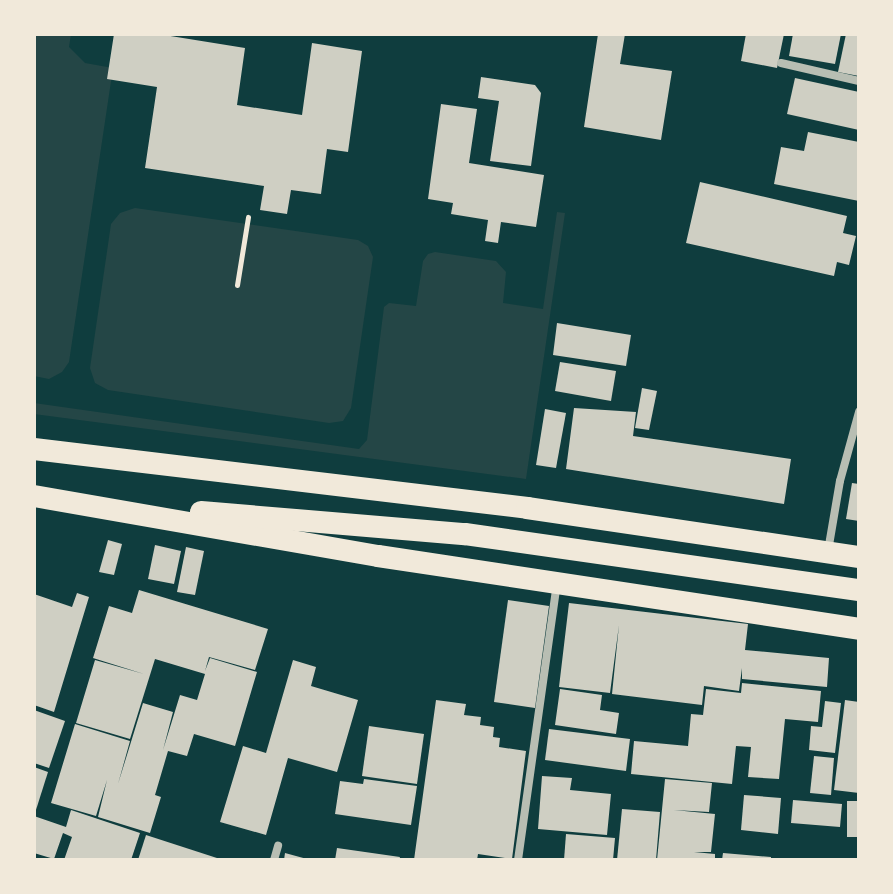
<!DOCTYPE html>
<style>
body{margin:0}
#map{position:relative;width:893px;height:894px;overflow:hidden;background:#0f3d3e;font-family:Montserrat,sans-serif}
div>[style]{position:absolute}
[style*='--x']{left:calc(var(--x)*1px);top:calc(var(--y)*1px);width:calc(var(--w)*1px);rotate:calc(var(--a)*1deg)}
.green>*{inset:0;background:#244646}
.building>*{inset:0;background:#cfcfc3}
.path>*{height:5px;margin:-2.5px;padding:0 2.5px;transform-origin:2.5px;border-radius:2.5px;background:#f1e9da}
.minor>*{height:8px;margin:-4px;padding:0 4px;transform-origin:4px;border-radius:4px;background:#b8beb3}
.trunk>*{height:22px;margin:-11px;padding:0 11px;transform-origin:11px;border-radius:11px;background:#f1e9da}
span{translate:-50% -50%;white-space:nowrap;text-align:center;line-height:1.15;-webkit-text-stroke:8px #f1e9da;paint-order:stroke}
.frame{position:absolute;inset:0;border:36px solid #f1e9da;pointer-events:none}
</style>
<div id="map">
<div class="green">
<div style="clip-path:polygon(34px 34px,71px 34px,69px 47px,85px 63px,113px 68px,69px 362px,62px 372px,49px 379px,34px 376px)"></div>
<div style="clip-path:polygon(135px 208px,358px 240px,368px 246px,373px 257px,351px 408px,343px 421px,329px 423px,108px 390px,95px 383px,90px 368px,111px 224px,120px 213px)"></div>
<div style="clip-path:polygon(557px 212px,565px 213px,526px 479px,34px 414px,34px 403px,359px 449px,367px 440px,384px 307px,389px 303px,416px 306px,423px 261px,428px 254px,435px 252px,496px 261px,506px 272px,503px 303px,543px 309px)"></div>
</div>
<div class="building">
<div style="clip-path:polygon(114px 34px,158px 34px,245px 48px,237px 105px,302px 115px,312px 43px,362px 51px,348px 152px,327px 149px,321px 194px,291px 190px,287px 214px,260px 210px,264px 186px,145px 168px,157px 87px,107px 79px)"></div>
<div style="clip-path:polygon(598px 34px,625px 34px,620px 64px,672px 71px,661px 140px,584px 127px)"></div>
<div style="clip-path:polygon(746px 34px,784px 34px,777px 68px,741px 61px)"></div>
<div style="clip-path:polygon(793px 34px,841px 34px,835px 64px,789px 56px)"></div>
<div style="clip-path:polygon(846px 34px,859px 34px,859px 76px,838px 72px)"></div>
<div style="clip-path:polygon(481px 77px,535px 85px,541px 93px,531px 166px,490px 161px,499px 101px,478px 98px)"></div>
<div style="clip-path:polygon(795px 78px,859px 92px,859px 130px,787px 114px)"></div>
<div style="clip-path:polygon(441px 104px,477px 109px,469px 163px,544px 175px,536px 227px,501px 222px,498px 243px,485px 241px,488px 220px,451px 214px,453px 203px,428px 199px)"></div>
<div style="clip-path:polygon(808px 132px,859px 142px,859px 201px,774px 184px,781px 147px,804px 151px)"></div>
<div style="clip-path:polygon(700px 182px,847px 216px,843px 233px,856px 236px,849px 265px,837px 262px,834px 276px,686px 243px)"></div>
<div style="clip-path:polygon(557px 323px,631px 335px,626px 366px,553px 355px)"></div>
<div style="clip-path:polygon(560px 362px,616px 371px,611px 401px,555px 391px)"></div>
<div style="clip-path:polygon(642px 388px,657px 391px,649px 430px,635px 428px)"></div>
<div style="clip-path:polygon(574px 408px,636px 412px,633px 436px,791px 459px,784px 504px,566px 469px)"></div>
<div style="clip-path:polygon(545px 409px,566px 413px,556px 468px,536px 465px)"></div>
<div style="clip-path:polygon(852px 483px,859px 484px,859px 521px,846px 519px)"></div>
<div style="clip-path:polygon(108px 540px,122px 544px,114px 575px,99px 572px)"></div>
<div style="clip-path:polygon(155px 545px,181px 551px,174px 584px,148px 579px)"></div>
<div style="clip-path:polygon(186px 547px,204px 551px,195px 595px,177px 592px)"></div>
<div style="clip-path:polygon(139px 590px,268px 629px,255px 670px,209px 657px,205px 671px,210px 658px,257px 672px,235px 746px,194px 734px,187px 756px,168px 751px,155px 795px,161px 797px,150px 833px,98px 817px,107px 780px,96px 816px,51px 803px,75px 724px,130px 741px,118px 784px,143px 703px,173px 712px,163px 750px,180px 695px,197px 700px,205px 674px,155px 659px,130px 739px,76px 723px,95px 660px,144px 674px,93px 658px,109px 606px,132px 613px)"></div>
<div style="clip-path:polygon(77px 593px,89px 597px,54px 712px,34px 705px,34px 594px,72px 607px)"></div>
<div style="clip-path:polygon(508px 600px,549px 606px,535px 708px,494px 702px)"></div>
<div style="clip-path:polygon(569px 603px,748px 624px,745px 650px,829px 658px,827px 687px,742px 679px,742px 668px,739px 691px,704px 686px,702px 705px,612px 694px,619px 625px,610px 693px,559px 687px)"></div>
<div style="clip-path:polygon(293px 660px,316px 667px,311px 686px,358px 700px,337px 772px,288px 758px,266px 835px,220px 822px,243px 746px,266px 753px)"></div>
<div style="clip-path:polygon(742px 683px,821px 691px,818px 722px,785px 719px,779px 779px,748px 777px,751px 747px,736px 746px,732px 784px,631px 774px,634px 741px,688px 746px,691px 714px,703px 715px,706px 689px,741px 693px)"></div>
<div style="clip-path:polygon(560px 689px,602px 695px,600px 710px,619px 713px,616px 734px,555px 725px)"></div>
<div style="clip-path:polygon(436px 700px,466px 704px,464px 715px,481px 717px,480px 725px,494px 727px,493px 737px,500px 738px,499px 747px,526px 751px,512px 859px,478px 854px,477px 860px,414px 860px)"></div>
<div style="clip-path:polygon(845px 700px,859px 702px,859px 793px,834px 790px)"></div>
<div style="clip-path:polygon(825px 701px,841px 703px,835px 753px,809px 750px,811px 726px,822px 727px)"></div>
<div style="clip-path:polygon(34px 710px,65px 721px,49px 768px,34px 763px)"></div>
<div style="clip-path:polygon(369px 726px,424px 734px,417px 784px,362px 776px)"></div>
<div style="clip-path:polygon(549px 729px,630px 739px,626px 771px,545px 760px)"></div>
<div style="clip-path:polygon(814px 756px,834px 758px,831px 795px,810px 793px)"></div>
<div style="clip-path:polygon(34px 767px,48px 772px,35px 813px,34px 813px)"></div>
<div style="clip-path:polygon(542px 776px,572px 778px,570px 790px,611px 794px,607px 835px,538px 829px)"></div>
<div style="clip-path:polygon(364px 779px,417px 786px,411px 825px,335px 814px,340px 781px,363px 784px)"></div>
<div style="clip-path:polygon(665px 779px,712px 783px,709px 812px,674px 810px,715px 814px,711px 852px,694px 852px,715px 854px,715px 860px,657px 860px)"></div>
<div style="clip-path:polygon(744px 795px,781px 798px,778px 834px,741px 830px)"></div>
<div style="clip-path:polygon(793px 800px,842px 804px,840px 827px,791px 823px)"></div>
<div style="clip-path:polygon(847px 801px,859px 801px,859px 837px,847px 837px)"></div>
<div style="clip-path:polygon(622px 809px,660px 812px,656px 860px,617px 860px)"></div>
<div style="clip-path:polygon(71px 810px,140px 833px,131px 860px,64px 860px,72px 837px,63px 833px,54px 859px,34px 853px,34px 816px,66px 827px)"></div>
<div style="clip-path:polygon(566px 834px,615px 838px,613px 860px,564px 860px)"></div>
<div style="clip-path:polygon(146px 835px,220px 859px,220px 860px,138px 860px)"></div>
<div style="clip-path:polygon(337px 848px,400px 857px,399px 860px,335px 860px)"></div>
<div style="clip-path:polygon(285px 853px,307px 859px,307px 860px,284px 860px)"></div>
<div style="clip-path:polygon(723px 853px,771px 857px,771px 860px,722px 860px)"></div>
</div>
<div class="path">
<div style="--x:237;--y:285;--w:69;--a:-80.8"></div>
</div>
<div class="minor">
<div style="--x:781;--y:63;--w:80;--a:13"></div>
<div style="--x:828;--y:551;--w:71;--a:-80.3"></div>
<div style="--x:840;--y:481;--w:72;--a:-74.6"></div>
<div style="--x:274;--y:860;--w:15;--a:-74"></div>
<div style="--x:518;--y:860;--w:279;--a:-82"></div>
</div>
<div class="trunk">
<div style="--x:34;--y:449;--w:497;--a:6.8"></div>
<div style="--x:527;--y:508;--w:336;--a:8.4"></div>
<div style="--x:34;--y:496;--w:349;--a:9.9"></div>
<div style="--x:378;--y:556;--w:487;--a:8.6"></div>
<div style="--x:201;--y:512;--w:265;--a:4.8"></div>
<div style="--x:465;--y:534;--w:398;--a:8.1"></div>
</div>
<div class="frame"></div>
</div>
